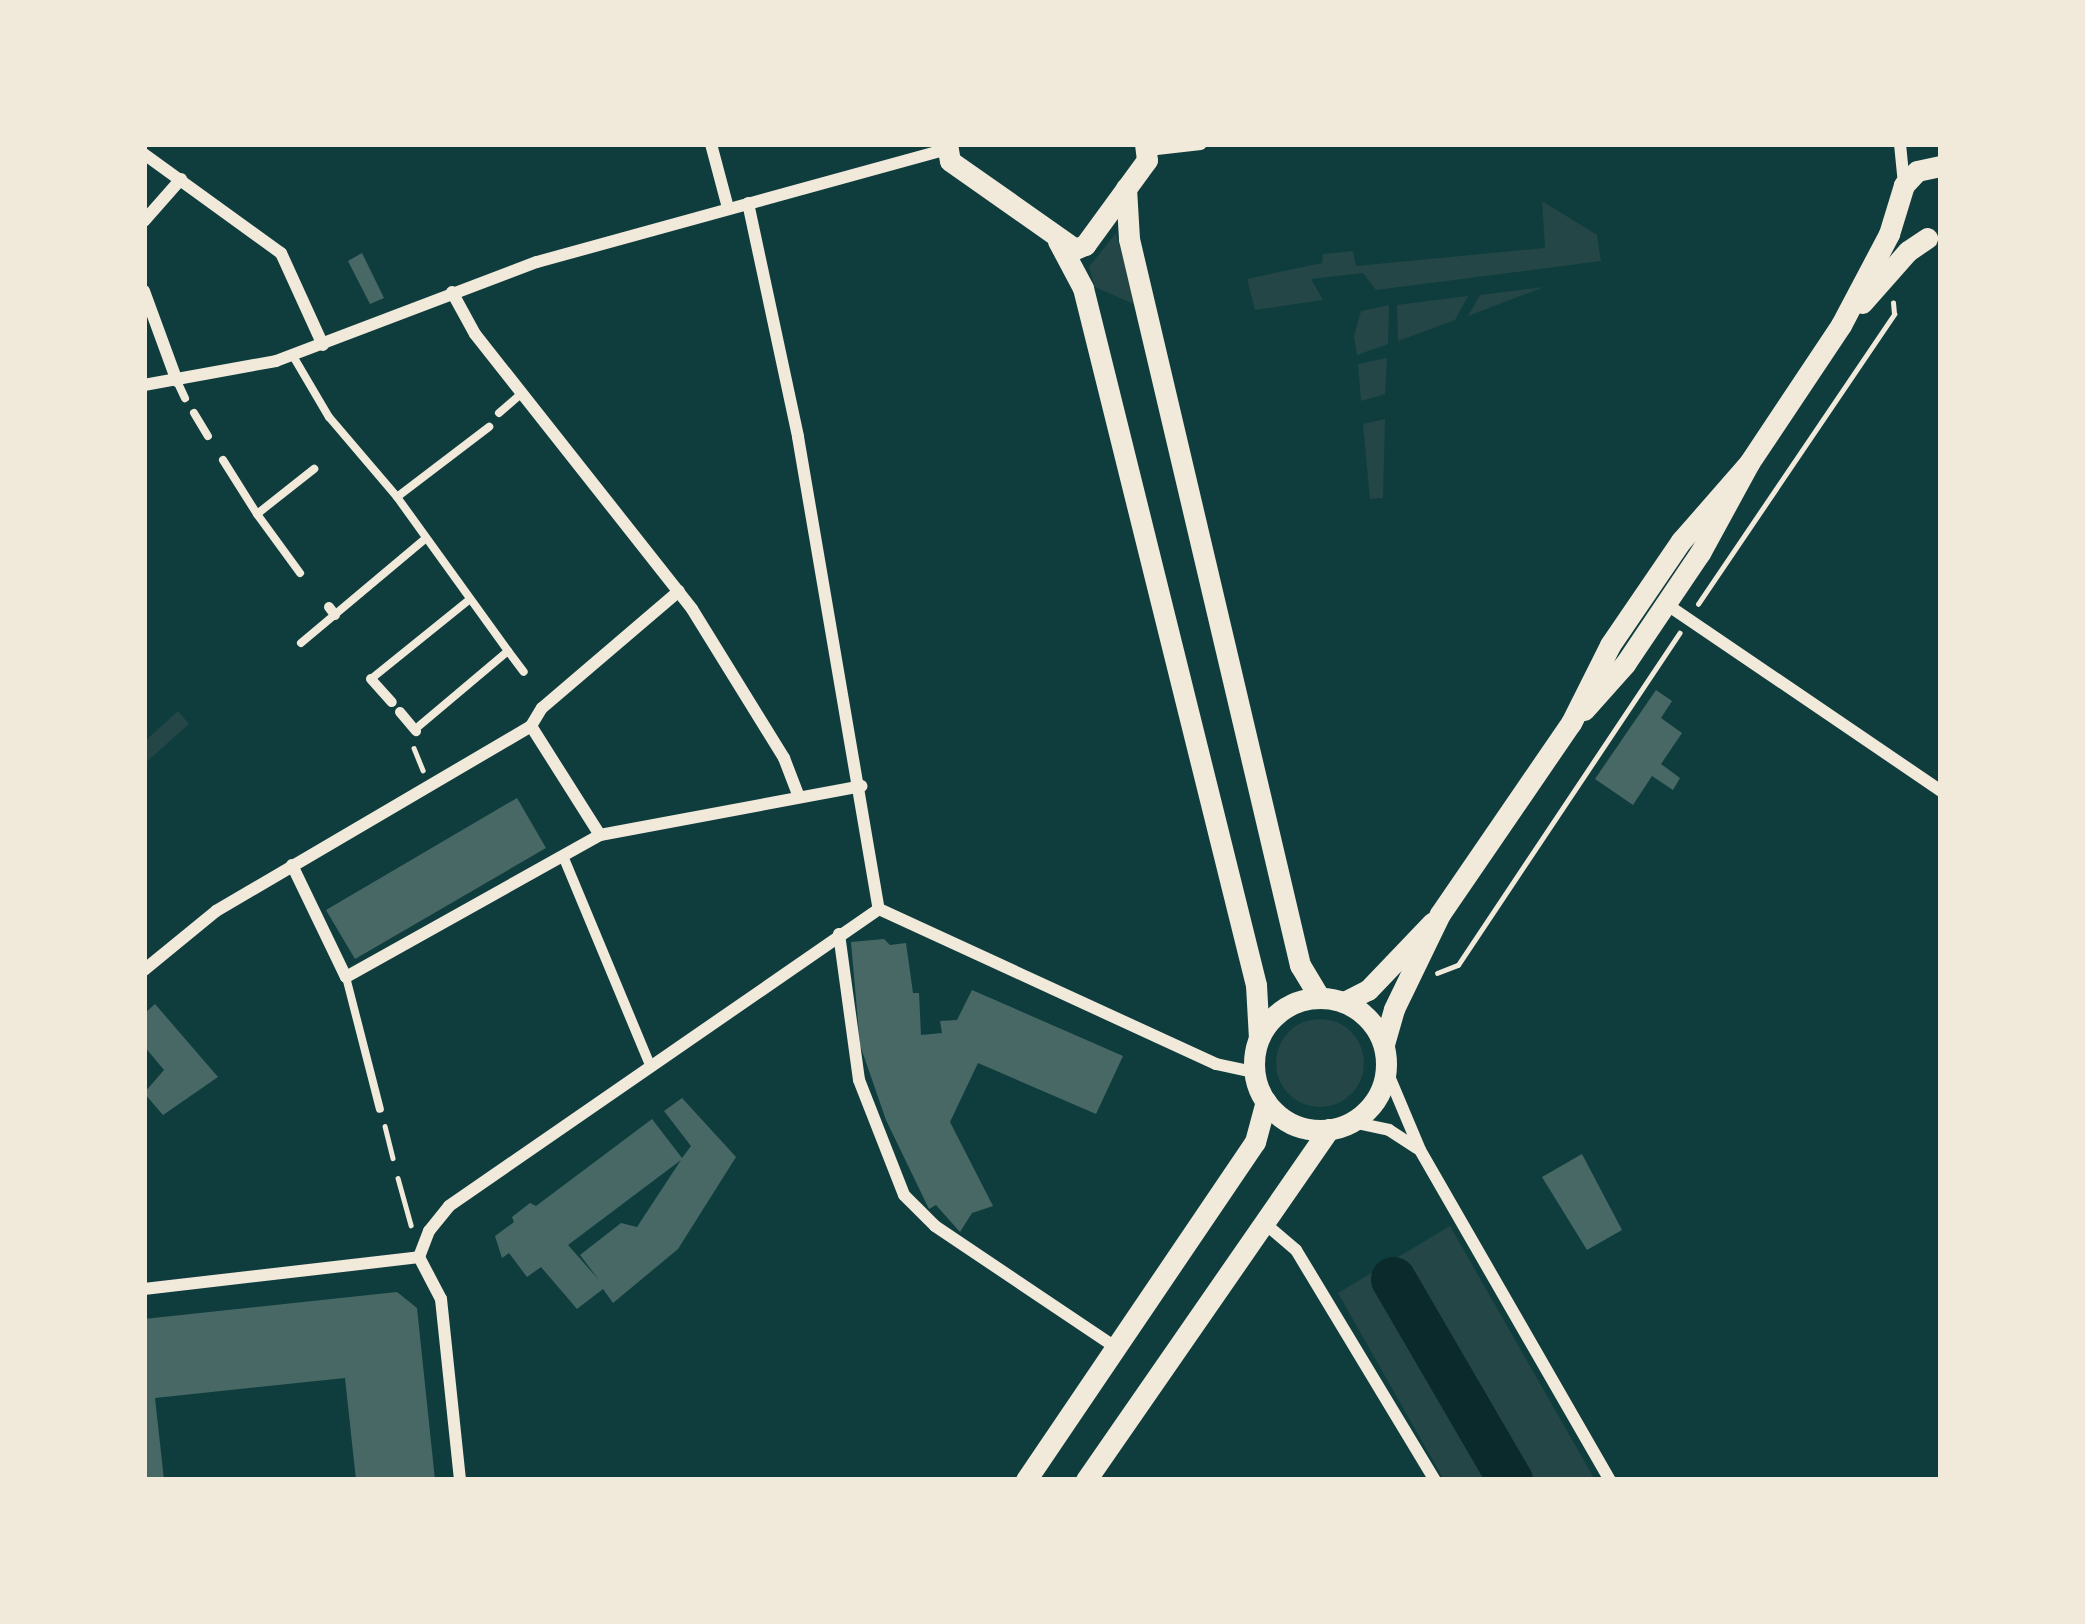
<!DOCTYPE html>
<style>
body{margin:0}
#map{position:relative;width:2085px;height:1624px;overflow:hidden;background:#0f3d3e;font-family:"Public Sans",sans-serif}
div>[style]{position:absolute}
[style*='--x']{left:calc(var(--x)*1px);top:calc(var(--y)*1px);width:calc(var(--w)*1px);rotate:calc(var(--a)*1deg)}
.green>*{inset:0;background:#244646}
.round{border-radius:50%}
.river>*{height:45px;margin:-22.5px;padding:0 22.5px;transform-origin:22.5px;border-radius:22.5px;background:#0a2a2b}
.building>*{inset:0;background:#486865}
.path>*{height:4.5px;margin:-2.25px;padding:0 2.25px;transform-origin:2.25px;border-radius:2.25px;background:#f1e9da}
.service>*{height:8px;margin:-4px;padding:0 4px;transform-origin:4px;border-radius:4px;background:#f1e9da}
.pedestrian>*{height:10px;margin:-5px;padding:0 5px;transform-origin:5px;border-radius:5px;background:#f1e9da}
.minor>*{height:12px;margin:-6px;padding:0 6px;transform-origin:6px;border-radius:6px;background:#f1e9da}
.secondary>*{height:21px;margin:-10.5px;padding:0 10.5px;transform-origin:10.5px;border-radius:10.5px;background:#f1e9da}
.secondary>.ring{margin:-10.5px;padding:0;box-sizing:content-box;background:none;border:21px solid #f1e9da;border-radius:50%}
span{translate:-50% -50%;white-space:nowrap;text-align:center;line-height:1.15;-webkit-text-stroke:10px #f1e9da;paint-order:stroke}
.frame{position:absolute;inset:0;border:147px solid #f1e9da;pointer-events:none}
</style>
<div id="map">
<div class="green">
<div style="clip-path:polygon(1542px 201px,1597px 235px,1601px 261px,1376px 290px,1363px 273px,1311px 279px,1323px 300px,1255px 310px,1247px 279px,1322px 263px,1323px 254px,1353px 251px,1356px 266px,1545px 248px)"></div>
<div style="clip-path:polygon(1116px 233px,1136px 305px,1095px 287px,1089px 267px)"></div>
<div style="clip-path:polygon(1544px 287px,1468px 316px,1480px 295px)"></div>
<div style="clip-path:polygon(1468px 296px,1455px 320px,1398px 341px,1397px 305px)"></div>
<div style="clip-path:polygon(1389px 305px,1388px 344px,1357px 355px,1354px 336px,1361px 311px)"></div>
<div style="clip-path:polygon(1387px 358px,1385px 394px,1361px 401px,1358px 364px)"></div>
<div style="clip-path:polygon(1385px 419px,1383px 498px,1370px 499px,1363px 424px)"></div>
<div style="clip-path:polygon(178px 711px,189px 724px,144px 764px,144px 742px)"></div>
<div class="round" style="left:1276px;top:1019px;width:88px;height:88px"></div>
<div style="clip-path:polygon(1450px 1226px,1595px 1480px,1444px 1480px,1338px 1293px)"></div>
</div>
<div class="river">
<div style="--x:1393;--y:1279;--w:233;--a:59.8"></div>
</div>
<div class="building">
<div style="clip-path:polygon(362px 253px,384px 298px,370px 304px,348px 261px)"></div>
<div style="clip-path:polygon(1656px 690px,1672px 701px,1661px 718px,1682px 733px,1661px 764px,1680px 778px,1673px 790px,1652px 776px,1633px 805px,1595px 779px)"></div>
<div style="clip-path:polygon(517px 798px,546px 848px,355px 959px,326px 910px)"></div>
<div style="clip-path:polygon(884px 939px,890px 945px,906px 943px,913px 993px,919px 993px,921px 1035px,942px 1033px,940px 1021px,957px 1020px,972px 990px,1123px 1056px,1096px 1114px,978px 1063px,950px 1122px,993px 1206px,972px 1213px,960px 1232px,936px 1205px,929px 1209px,886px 1120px,860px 1045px,851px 942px)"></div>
<div style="clip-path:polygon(155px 1004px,218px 1077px,163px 1115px,144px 1093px,164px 1070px,144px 1046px,144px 1014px)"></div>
<div style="clip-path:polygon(evenodd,682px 1098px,736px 1157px,678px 1249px,613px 1303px,603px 1289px,577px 1309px,541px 1267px,527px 1277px,509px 1253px,502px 1258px,495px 1236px,514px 1222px,512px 1217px,530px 1203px,536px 1206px,652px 1119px,682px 1158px,691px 1146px,664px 1111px,682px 1098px,681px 1160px,637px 1227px,621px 1223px,580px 1255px,599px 1280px,568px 1245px,681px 1160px)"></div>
<div style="clip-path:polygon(1582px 1154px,1622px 1230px,1587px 1250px,1542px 1177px)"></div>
<div style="clip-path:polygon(397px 1292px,417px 1308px,435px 1480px,356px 1480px,345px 1378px,155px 1398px,164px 1480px,144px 1480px,144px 1319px)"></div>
</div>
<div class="path">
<div style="--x:1698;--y:604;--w:350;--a:-55.9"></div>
<div style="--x:1894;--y:314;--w:11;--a:-95"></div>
<div style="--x:414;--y:748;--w:24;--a:68"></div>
<div style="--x:1437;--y:973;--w:22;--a:-21"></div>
<div style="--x:1458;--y:965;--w:399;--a:-56.3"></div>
<div style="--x:385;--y:1126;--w:33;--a:76"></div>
<div style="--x:398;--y:1178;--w:49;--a:74.5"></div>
</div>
<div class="service">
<div style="--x:293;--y:356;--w:71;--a:59.5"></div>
<div style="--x:329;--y:417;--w:105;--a:49.6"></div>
<div style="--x:397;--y:497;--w:190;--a:54.2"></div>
<div style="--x:508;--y:651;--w:116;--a:139.9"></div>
<div style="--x:177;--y:381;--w:19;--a:65"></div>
<div style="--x:194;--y:413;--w:27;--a:59"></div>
<div style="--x:499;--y:413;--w:29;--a:-41"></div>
<div style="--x:223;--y:460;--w:64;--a:57.8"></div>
<div style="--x:257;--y:514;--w:73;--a:-38.3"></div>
<div style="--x:397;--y:497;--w:116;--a:-37.3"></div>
<div style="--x:257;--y:514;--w:73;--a:53.9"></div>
<div style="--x:301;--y:643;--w:162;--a:-40"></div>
<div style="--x:508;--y:651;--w:26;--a:53"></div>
<div style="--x:371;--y:679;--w:127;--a:-38.9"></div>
<div style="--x:346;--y:977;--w:136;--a:75.6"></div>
</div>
<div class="pedestrian">
<div style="--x:329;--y:607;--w:10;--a:53"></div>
<div style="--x:371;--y:679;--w:31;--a:48"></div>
<div style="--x:400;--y:712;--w:25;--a:50"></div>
<div style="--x:563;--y:856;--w:226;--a:67.4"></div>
</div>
<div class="minor">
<div style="--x:711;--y:144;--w:66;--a:75.1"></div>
<div style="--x:1900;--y:144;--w:40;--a:84.3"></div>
<div style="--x:1148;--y:150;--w:53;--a:-6.5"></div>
<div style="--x:144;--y:154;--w:169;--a:35.9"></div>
<div style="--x:281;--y:253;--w:101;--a:65.5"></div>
<div style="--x:748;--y:203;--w:239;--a:77.9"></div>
<div style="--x:798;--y:437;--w:479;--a:80.3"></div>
<div style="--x:144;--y:221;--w:56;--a:-48.6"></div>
<div style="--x:144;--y:291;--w:96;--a:69.9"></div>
<div style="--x:452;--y:292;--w:48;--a:61.3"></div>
<div style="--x:475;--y:334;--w:350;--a:51.7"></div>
<div style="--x:692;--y:609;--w:175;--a:58.3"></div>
<div style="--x:784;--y:758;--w:39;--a:69"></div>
<div style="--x:144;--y:385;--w:134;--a:-10.3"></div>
<div style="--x:276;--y:361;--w:279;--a:-20.8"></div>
<div style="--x:537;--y:262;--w:423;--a:-15.4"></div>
<div style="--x:1666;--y:604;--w:333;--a:34.2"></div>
<div style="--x:531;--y:726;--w:129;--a:57.7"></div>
<div style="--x:292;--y:865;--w:124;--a:64.3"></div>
<div style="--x:346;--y:977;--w:291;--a:-29.2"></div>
<div style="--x:600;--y:835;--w:266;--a:-10.6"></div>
<div style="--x:879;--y:909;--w:371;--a:24.7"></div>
<div style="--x:1216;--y:1064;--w:40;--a:12"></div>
<div style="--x:839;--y:934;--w:147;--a:82.2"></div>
<div style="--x:859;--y:1080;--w:123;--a:68.6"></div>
<div style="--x:904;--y:1195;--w:44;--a:45"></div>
<div style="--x:935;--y:1226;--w:217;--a:33.9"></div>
<div style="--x:144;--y:970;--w:93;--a:-39.3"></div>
<div style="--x:216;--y:911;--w:365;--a:-30.4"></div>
<div style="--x:531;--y:726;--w:21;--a:-59"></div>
<div style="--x:542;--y:708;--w:180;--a:-40.5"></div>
<div style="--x:1386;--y:1069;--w:88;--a:67.2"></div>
<div style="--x:1420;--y:1150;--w:381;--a:60.1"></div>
<div style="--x:1352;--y:1122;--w:38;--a:12"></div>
<div style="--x:1389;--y:1130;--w:33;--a:33"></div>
<div style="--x:1263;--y:1222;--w:43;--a:40.3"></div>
<div style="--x:1296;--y:1250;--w:269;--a:58.9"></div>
<div style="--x:419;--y:1257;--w:28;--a:-69"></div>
<div style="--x:429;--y:1231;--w:32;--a:-51"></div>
<div style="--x:449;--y:1206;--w:523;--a:-34.63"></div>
<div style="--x:419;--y:1257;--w:47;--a:62.4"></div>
<div style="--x:441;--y:1299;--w:182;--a:84"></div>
<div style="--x:144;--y:1289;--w:277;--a:-6.6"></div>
</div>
<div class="secondary">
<div style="--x:947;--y:144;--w:17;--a:80"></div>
<div style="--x:950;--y:161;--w:153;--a:35.1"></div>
<div style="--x:1075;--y:249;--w:11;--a:-22"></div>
<div style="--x:1085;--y:245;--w:105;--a:-53.9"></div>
<div style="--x:1147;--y:160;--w:16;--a:-97"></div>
<div style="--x:1126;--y:188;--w:51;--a:86.6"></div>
<div style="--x:1129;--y:239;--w:746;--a:76.75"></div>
<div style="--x:1300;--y:965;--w:37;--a:59"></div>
<div style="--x:1058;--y:241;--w:53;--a:62"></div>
<div style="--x:1083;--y:288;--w:718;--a:76.06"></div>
<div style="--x:1256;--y:985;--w:53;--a:86.8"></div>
<div style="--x:1862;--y:303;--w:69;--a:-48.5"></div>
<div style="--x:1908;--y:251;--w:23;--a:-34"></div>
<div style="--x:1584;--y:710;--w:62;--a:-48.3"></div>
<div style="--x:1625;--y:664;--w:134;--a:-56"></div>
<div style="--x:1700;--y:553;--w:102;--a:-61.4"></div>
<div style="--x:1749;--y:463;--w:166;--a:-56.3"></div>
<div style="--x:1841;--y:325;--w:103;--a:-62.2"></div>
<div style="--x:1889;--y:234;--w:51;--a:-73"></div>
<div style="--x:1904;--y:185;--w:19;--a:-47"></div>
<div style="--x:1917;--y:171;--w:25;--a:-12"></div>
<div class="ring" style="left:1254px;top:998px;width:111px;height:111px"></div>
<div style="--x:1344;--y:1002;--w:27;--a:-27"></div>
<div style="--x:1368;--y:990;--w:93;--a:-46.3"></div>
<div style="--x:1384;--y:1044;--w:36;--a:-74"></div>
<div style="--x:1394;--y:1009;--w:106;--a:-64.2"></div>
<div style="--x:1440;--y:914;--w:232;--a:-55.6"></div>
<div style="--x:1571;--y:723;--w:87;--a:-63.4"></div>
<div style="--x:1610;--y:645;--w:126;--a:-55.7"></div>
<div style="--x:1681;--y:541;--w:103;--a:-48.9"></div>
<div style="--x:1026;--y:1480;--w:408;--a:-55.9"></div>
<div style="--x:1255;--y:1142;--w:42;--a:-75"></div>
<div style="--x:1086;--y:1480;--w:427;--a:-55.3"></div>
</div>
<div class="frame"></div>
</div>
